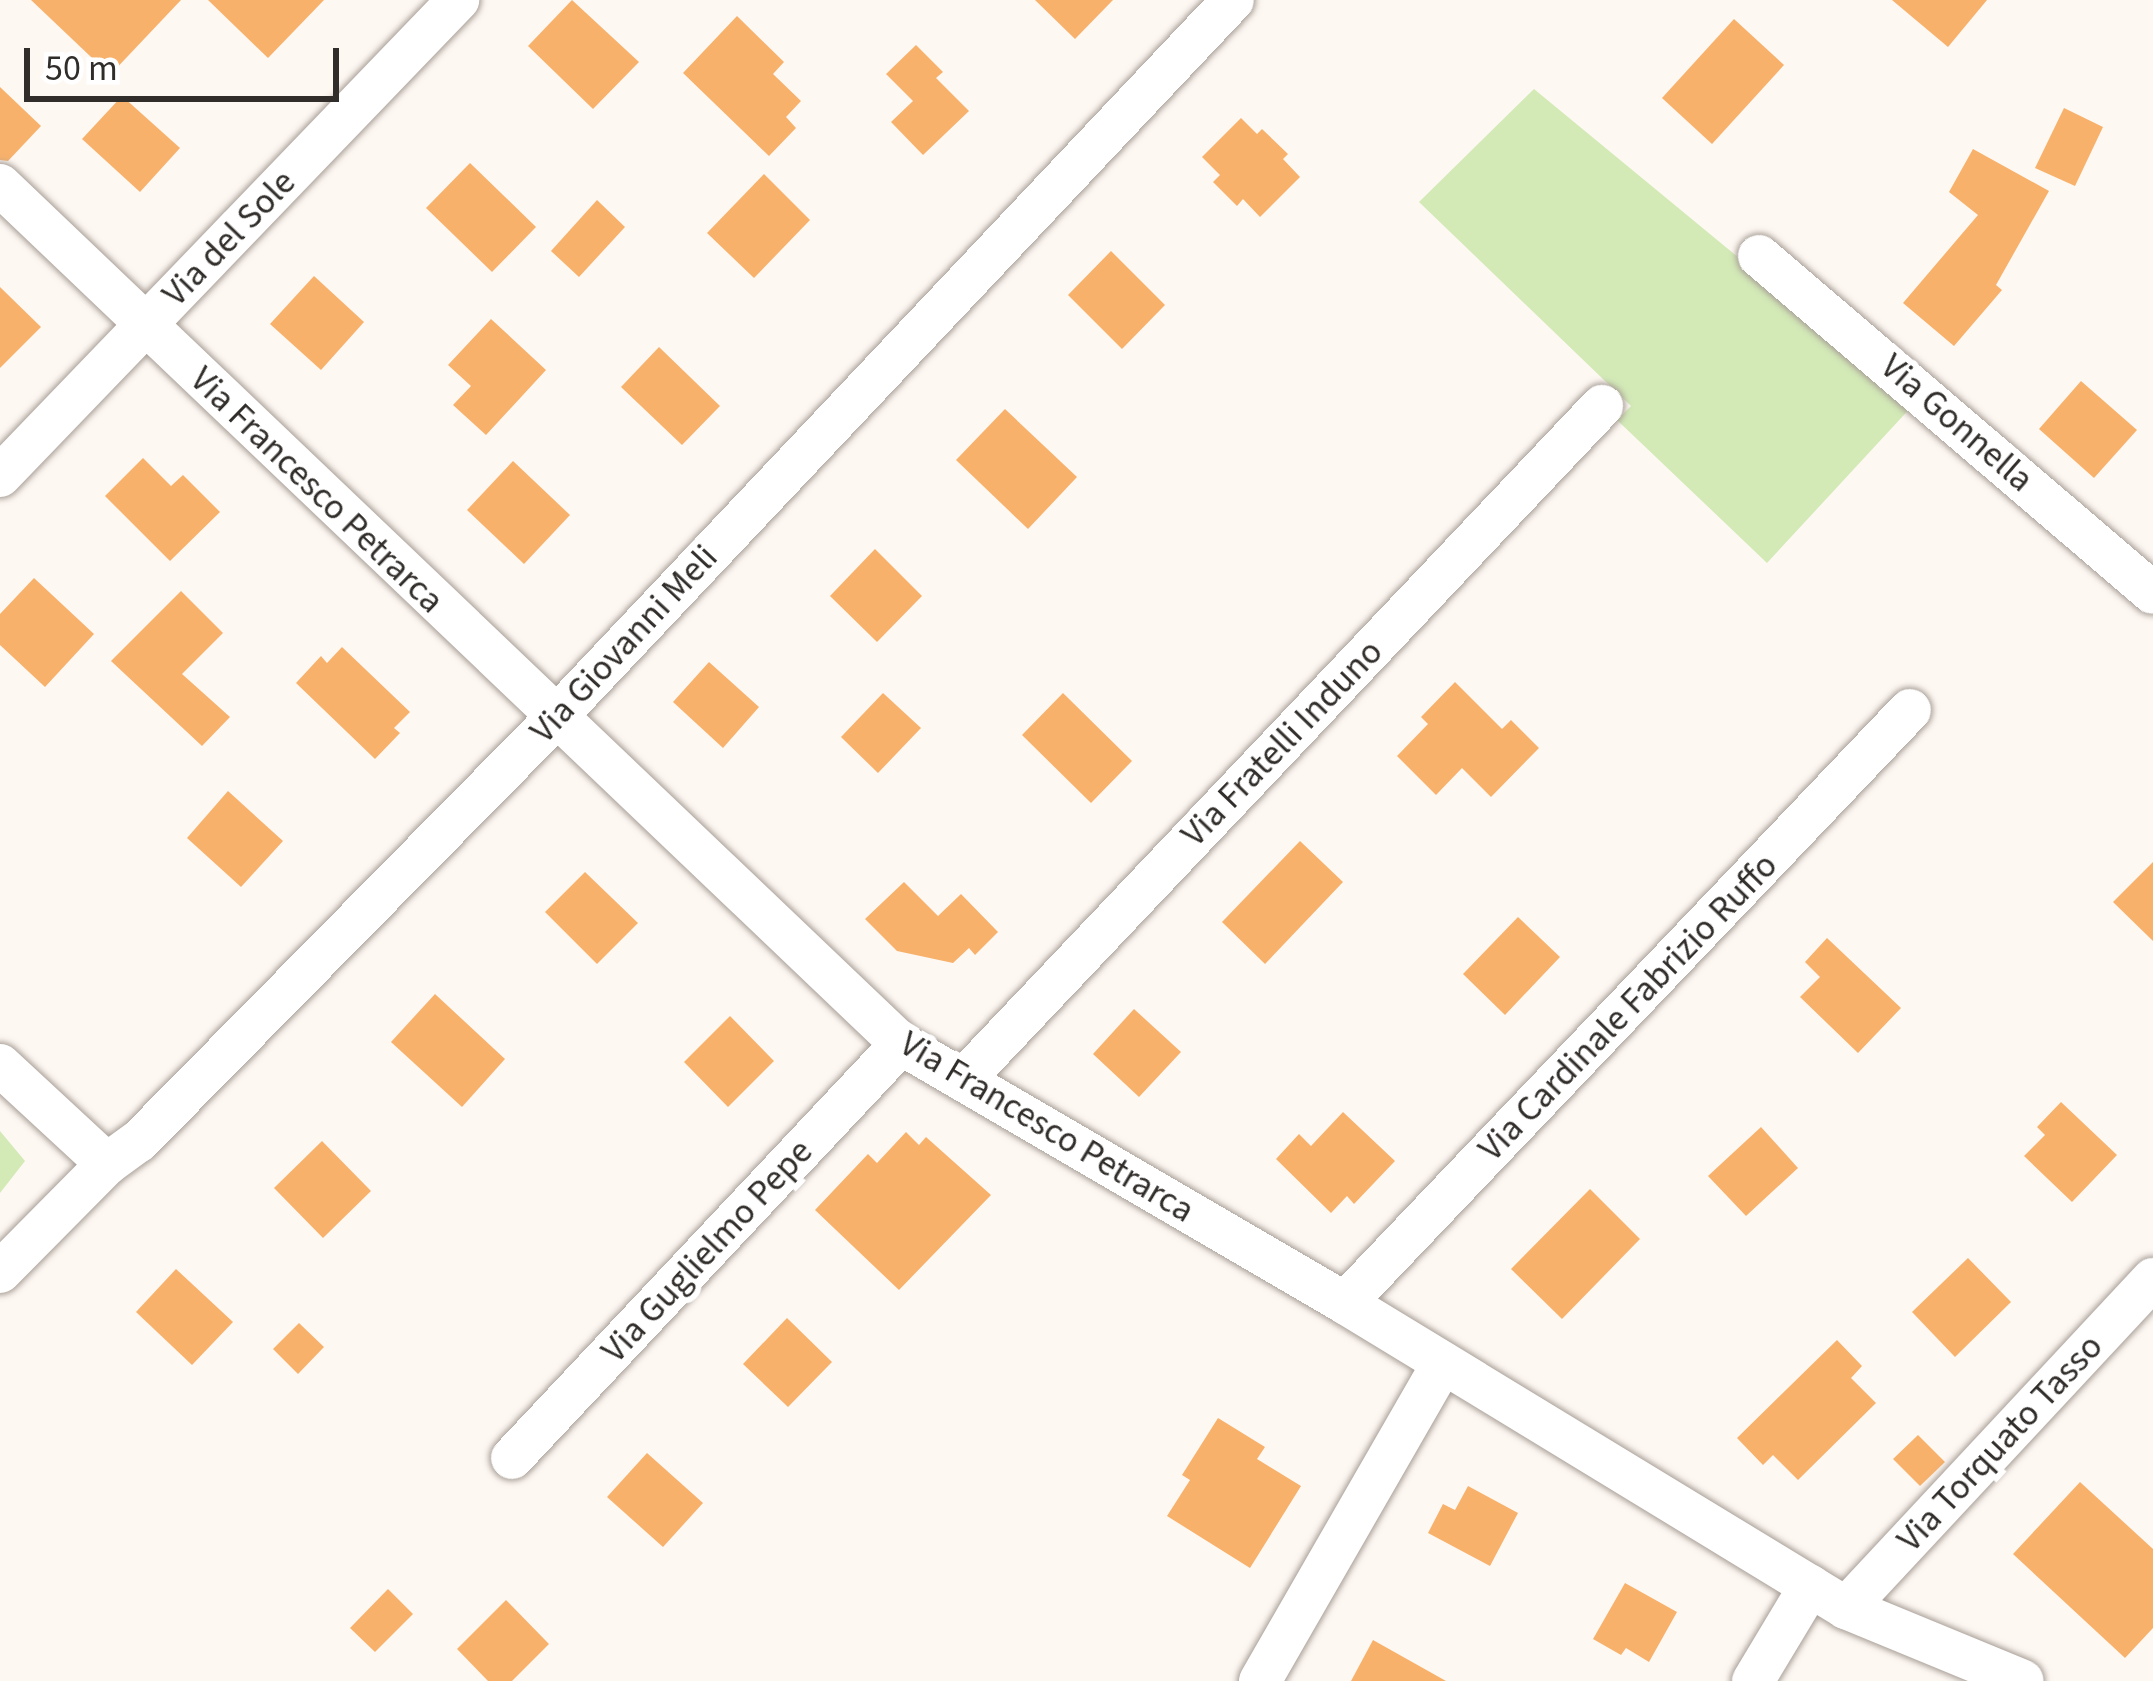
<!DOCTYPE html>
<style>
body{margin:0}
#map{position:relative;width:2153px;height:1681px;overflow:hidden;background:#fef8f3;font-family:"Source Sans 3",sans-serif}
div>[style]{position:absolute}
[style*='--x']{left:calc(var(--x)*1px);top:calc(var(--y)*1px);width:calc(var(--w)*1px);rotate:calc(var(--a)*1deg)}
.green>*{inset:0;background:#d3eab7}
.building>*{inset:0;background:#f7b16b}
.roads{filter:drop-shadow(0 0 3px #a89f97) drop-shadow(0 0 3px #a89f97)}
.street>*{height:42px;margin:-21px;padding:0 21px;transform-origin:21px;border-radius:21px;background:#fff}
span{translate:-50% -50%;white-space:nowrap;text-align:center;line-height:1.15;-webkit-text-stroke:12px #fff;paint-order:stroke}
.street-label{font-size:36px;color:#302d2a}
.scale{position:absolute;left:24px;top:48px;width:315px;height:54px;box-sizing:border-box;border:6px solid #302d2a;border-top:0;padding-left:15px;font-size:36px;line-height:42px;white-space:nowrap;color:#302d2a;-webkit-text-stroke:9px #fff;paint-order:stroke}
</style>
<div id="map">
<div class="green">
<div style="clip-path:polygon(1534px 89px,1915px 403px,1767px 563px,1617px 420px,1631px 406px,1419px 202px)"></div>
<div style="clip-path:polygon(0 1131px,25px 1161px,0 1193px)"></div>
</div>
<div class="building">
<div style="clip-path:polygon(31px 0,181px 0,110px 75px)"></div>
<div style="clip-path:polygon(208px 0,324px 0,268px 58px)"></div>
<div style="clip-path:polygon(572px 0,639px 62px,593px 109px,528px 46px)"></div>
<div style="clip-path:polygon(1035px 0,1113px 0,1075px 39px)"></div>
<div style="clip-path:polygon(1892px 0,1987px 0,1948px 47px)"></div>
<div style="clip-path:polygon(737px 16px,784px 62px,773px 74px,801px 101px,786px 117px,796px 128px,769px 156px,683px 73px)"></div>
<div style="clip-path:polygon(1734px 19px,1784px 65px,1712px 144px,1662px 98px)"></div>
<div style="clip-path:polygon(916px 45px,943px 72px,936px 78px,969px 111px,923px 155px,891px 122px,913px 101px,886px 74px)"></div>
<div style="clip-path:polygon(0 87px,41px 126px,8px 161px,0 160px)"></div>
<div style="clip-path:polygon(122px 96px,180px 148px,140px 192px,82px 139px)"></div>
<div style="clip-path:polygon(2064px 108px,2103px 127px,2075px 186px,2035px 168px)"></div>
<div style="clip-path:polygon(1241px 118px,1257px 134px,1262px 129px,1288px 154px,1283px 159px,1300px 177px,1260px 217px,1243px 199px,1237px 206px,1213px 182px,1220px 175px,1202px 157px)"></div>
<div style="clip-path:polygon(1973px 149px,2049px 191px,1996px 285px,2002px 290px,1954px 346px,1903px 303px,1978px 215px,1949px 192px)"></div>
<div style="clip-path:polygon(470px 163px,536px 227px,492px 272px,426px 208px)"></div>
<div style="clip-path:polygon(764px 174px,810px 220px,754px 278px,707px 233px)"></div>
<div style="clip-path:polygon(597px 200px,625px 227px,579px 277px,551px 251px)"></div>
<div style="clip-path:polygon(1111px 251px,1165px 305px,1122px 349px,1068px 295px)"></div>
<div style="clip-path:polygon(314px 276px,364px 322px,321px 370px,270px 324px)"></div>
<div style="clip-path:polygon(0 287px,41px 327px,0 368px)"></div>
<div style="clip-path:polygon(491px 319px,546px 370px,486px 435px,453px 405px,471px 386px,448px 365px)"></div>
<div style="clip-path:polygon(659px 347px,720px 406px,682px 445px,621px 387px)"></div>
<div style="clip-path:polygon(2081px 381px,2137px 430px,2094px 478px,2039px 429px)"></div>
<div style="clip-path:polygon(1005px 409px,1077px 477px,1028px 529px,956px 460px)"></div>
<div style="clip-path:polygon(143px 458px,171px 486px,183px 475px,220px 512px,170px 561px,105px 496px)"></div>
<div style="clip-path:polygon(513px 461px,570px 515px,524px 564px,467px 510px)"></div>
<div style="clip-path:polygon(875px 549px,922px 596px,877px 642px,830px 596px)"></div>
<div style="clip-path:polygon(34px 578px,94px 634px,45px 687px,0 645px,0 614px)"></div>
<div style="clip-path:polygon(181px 591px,223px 633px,182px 674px,230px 717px,202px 746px,111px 661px)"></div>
<div style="clip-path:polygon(342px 647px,410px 712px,394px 728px,400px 733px,375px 759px,296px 683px,321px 656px,327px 663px)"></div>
<div style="clip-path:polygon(709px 662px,759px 707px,723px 748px,673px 702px)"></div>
<div style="clip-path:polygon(1455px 682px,1502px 729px,1511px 720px,1539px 748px,1491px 797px,1462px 768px,1436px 795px,1397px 756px,1428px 724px,1421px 717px)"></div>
<div style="clip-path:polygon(883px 693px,921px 728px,878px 773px,841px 737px)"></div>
<div style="clip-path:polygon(1063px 693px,1132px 761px,1091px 803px,1022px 735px)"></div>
<div style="clip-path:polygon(228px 791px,283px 841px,241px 887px,187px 838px)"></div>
<div style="clip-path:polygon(1300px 841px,1343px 882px,1265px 964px,1222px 922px)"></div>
<div style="clip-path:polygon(2153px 862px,2153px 941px,2113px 902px)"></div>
<div style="clip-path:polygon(585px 872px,638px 923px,597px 964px,545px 912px)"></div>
<div style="clip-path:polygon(904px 882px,938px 916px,961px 894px,998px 932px,975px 955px,969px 948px,953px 963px,897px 951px,865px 919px)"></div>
<div style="clip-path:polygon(1518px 917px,1560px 957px,1505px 1015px,1463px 974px)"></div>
<div style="clip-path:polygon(1827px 938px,1901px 1008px,1858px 1053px,1800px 997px,1820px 977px,1805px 962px)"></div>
<div style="clip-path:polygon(435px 994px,505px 1059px,462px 1107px,391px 1042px)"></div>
<div style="clip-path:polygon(1134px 1009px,1181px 1052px,1139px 1097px,1093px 1054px)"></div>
<div style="clip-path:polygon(730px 1016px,774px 1061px,728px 1107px,684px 1062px)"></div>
<div style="clip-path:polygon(2061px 1102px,2117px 1155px,2072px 1202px,2024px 1156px,2045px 1135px,2037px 1127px)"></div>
<div style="clip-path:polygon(1343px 1112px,1395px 1161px,1354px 1204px,1347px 1196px,1331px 1213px,1276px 1159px,1299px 1134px,1311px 1146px)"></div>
<div style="clip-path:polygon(1761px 1127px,1798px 1168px,1746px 1216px,1708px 1176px)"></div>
<div style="clip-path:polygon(906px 1132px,919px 1145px,926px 1137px,991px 1195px,899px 1290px,815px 1210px,868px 1154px,877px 1163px)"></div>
<div style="clip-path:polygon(322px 1141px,371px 1191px,323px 1238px,274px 1188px)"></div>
<div style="clip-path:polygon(1590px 1189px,1640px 1239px,1562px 1319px,1511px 1269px)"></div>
<div style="clip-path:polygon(1968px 1258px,2011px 1302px,1955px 1357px,1912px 1312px)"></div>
<div style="clip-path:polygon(176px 1269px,233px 1322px,192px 1365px,136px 1312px)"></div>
<div style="clip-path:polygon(787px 1318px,832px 1362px,788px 1407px,743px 1364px)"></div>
<div style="clip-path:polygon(299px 1323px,324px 1347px,298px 1374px,273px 1349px)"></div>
<div style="clip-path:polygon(1837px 1340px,1862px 1366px,1851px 1378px,1876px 1403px,1798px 1480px,1773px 1455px,1763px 1465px,1737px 1438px)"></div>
<div style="clip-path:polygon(1218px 1418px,1265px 1447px,1257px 1459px,1301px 1486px,1250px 1568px,1167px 1516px,1190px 1480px,1182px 1475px)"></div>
<div style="clip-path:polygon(1918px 1435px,1945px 1462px,1920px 1486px,1893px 1459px)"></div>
<div style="clip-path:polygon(647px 1453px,703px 1503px,663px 1547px,607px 1497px)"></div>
<div style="clip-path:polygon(2080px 1482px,2153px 1549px,2153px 1628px,2125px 1658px,2013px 1554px)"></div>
<div style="clip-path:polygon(1468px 1486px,1518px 1513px,1490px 1566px,1428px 1533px,1443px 1504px,1455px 1510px)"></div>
<div style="clip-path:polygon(1625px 1583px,1677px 1612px,1649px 1662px,1626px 1648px,1621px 1655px,1593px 1639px)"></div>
<div style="clip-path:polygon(388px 1589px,413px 1614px,375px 1652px,350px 1628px)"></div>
<div style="clip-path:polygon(506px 1600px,549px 1644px,512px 1681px,488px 1681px,457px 1649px)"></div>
<div style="clip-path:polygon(1373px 1640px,1446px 1681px,1351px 1681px)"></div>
</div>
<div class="roads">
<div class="street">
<div style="--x:0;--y:185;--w:1245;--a:43.63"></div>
<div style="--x:901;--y:1044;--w:514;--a:30.26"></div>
<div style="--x:1345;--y:1303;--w:587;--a:31.33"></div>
<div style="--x:1846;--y:1608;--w:191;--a:22.4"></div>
<div style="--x:1759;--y:256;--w:518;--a:40.54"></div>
<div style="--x:0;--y:476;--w:661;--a:-46.1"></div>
<div style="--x:0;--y:1065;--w:146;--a:42.8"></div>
<div style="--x:963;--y:1080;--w:929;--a:-46.53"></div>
<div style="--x:0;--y:1272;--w:152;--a:-45.3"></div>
<div style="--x:107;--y:1164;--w:39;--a:-36"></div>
<div style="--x:139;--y:1141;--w:566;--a:-45.43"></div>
<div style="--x:536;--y:738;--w:1015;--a:-46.64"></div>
<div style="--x:1345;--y:1303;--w:819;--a:-46.39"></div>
<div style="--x:512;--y:1458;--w:568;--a:-46.78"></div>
<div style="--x:1846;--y:1608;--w:450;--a:-47"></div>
<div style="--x:1260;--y:1681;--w:367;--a:-60.1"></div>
<div style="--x:1753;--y:1681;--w:111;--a:-59"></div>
</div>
</div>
<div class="street-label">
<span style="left:229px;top:238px;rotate:-46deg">Via del Sole</span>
<span style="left:1957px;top:423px;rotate:41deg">Via Gonnella</span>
<span style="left:317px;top:490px;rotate:44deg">Via Francesco Petrarca</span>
<span style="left:624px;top:644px;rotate:-47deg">Via Giovanni Meli</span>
<span style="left:1282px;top:743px;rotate:-46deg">Via Fratelli Induno</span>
<span style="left:1628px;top:1007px;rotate:-46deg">Via Cardinale Fabrizio Ruffo</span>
<span style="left:1047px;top:1127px;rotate:31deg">Via Francesco Petrarca</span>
<span style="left:707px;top:1251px;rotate:-47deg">Via Guglielmo Pepe</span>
<span style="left:2000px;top:1443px;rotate:-47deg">Via Torquato Tasso</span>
</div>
<div class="scale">50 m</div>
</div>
